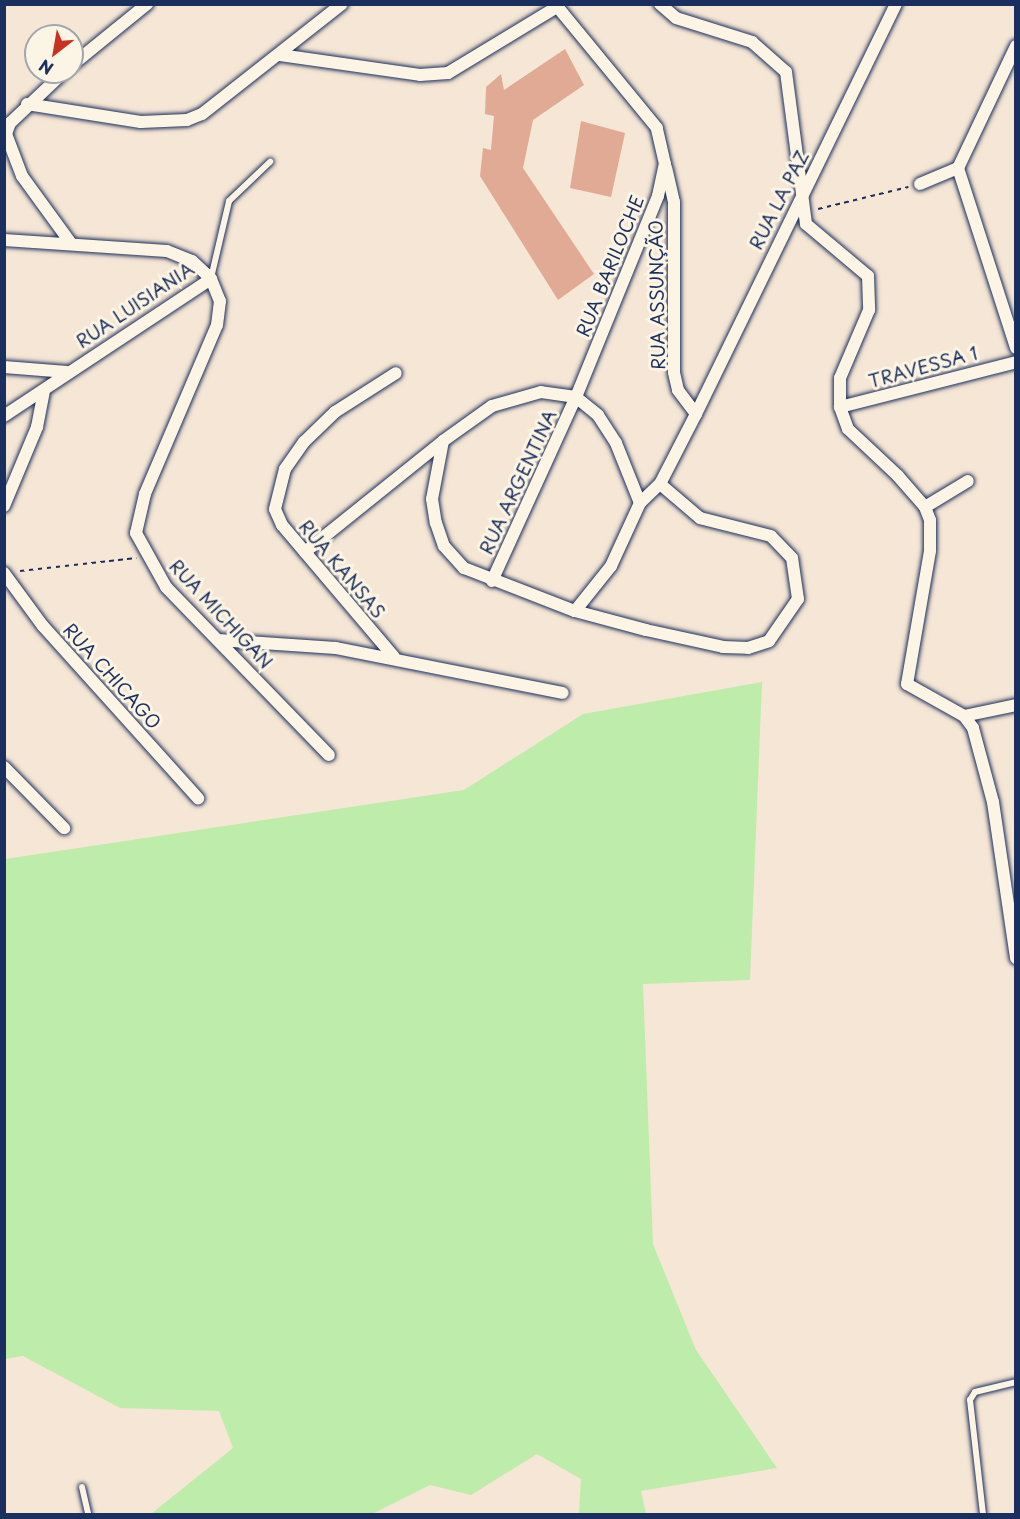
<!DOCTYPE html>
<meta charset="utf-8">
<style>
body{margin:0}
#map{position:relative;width:1020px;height:1519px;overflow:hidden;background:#f6e6d5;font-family:"Playpen Sans",sans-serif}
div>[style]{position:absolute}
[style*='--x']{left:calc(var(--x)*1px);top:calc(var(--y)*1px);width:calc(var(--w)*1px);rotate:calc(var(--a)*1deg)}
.green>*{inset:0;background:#beecaa}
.building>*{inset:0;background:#e0aa95}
.path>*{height:2px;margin-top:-1px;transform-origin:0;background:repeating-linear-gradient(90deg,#1b2f5e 0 4.5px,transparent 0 9px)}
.roads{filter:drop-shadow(0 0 2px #1b2f5e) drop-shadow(0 0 2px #1b2f5e)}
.lane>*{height:6px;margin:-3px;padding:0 3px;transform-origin:3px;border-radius:3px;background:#fcf5e5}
.street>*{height:12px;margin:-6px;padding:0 6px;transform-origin:6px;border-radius:6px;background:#fcf5e5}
span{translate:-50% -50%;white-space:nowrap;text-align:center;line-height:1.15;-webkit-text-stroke:6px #fcf5e5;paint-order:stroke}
.street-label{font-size:18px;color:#1b2f5e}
.frame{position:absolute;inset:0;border:6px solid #1b2f5e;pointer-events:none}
.north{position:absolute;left:24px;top:24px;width:60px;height:60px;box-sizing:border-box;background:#fcf5e5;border:2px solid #a2a6af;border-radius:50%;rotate:211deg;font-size:16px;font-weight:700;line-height:24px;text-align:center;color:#1b2f5e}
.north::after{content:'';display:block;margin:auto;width:21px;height:27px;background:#c8321e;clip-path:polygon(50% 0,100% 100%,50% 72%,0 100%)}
</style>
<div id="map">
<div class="green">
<div style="clip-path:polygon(762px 682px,750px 980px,643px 984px,653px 1244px,696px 1350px,777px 1468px,641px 1491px,646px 1514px,579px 1514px,581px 1479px,537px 1454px,471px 1495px,430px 1485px,372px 1514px,151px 1514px,233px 1448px,219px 1411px,120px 1408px,23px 1356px,5px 1359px,5px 859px,464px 790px,583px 714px)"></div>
</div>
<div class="building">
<div style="clip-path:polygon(565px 49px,584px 85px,533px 120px,523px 168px,594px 274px,558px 300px,480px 176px,483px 148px,491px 150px,494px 116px,485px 114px,486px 87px,501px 74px,504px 90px)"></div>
<div style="clip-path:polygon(581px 121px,625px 133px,611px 197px,570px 188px)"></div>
</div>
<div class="path">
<div style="--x:818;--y:209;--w:93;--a:-13.7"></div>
<div style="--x:20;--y:571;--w:117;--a:-6.4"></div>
</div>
<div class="roads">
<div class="lane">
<div style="--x:211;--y:278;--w:79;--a:-76.8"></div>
<div style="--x:229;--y:201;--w:57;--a:-43.6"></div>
<div style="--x:82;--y:1487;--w:28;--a:77"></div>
<div style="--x:983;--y:1514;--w:115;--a:-96.5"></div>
<div style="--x:970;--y:1400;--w:9;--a:-58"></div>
<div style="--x:975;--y:1392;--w:42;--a:-13.7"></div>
</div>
<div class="street">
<div style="--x:660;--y:4;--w:21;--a:41"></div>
<div style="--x:676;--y:18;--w:80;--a:17.5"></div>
<div style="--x:752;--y:42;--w:45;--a:41.4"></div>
<div style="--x:786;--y:72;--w:153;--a:82.5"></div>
<div style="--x:806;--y:224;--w:81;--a:40"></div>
<div style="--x:868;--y:276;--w:34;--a:88"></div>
<div style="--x:869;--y:310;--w:74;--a:113.1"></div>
<div style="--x:840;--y:378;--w:29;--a:90"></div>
<div style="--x:840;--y:407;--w:23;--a:70"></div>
<div style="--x:848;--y:429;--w:69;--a:43.2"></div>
<div style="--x:898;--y:476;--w:41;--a:48.9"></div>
<div style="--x:925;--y:507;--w:14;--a:69"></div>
<div style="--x:930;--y:520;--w:31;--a:90"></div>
<div style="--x:930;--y:551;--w:135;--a:99.8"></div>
<div style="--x:907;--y:684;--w:65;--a:29.3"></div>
<div style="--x:964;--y:716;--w:15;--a:53"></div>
<div style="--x:973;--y:728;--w:77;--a:74.9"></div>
<div style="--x:993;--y:802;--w:158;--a:81.6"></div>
<div style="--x:1016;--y:46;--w:135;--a:115.4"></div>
<div style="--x:958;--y:168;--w:189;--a:72.1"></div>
<div style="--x:280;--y:55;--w:141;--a:8.1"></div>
<div style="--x:420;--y:75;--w:28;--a:-4"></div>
<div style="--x:448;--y:73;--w:127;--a:-31.2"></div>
<div style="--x:72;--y:65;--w:97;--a:-39.1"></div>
<div style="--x:64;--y:72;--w:74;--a:136.6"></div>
<div style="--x:10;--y:123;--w:12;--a:110"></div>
<div style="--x:6;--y:134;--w:45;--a:69.1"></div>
<div style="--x:22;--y:176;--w:82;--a:54"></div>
<div style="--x:27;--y:104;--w:115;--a:9"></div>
<div style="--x:141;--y:122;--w:46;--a:-2.5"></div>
<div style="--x:187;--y:120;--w:16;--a:-22"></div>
<div style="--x:202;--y:114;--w:178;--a:-38.2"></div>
<div style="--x:920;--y:184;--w:41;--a:-22.8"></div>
<div style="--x:4;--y:240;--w:163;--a:3.9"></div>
<div style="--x:167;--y:251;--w:27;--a:22"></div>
<div style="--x:192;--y:261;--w:26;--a:43"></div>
<div style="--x:211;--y:279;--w:24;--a:68"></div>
<div style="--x:220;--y:301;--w:24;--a:97"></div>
<div style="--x:217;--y:325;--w:184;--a:113.1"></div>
<div style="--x:145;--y:494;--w:40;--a:103"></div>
<div style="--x:136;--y:533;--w:62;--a:60.9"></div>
<div style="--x:166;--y:587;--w:234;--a:45.9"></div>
<div style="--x:4;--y:367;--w:63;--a:4.5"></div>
<div style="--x:840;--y:407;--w:182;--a:-14.3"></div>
<div style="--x:696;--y:414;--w:456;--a:-64"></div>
<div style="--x:4;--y:416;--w:248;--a:-33.5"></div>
<div style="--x:640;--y:503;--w:28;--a:-44"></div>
<div style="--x:660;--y:484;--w:79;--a:-62.8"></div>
<div style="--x:696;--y:414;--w:30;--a:-127"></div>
<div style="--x:678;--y:390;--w:18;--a:-103"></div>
<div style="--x:674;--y:372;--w:170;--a:-90"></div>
<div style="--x:674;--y:202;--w:35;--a:-103"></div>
<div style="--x:4;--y:506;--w:86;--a:-67.3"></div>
<div style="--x:37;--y:427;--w:37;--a:-79"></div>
<div style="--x:925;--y:507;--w:50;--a:-31.2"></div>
<div style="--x:305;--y:552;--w:177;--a:-38.8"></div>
<div style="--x:4;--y:573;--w:66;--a:53.7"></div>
<div style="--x:43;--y:626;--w:232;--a:48"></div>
<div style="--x:492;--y:581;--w:202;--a:-65.5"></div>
<div style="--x:576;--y:397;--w:217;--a:-67.8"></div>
<div style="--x:658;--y:196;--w:33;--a:-78"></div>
<div style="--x:665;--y:164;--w:37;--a:-103"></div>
<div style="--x:657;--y:128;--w:161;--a:-129.4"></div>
<div style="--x:575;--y:611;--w:58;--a:-51.3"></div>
<div style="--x:611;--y:566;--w:69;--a:-65.3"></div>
<div style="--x:640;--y:503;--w:65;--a:-111.8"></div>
<div style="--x:616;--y:443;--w:33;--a:-123"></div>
<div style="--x:598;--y:415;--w:28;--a:-141"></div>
<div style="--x:576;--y:397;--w:35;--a:-172"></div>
<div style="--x:541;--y:392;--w:51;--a:164.1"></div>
<div style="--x:492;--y:406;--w:60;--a:144.5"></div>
<div style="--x:443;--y:441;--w:59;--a:100.7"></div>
<div style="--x:432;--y:499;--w:24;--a:81"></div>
<div style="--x:436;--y:523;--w:24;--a:71"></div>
<div style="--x:444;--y:546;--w:30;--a:48"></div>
<div style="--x:464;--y:568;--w:119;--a:21.2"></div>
<div style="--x:575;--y:611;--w:73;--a:15"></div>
<div style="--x:646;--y:630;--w:79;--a:12.4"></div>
<div style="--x:723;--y:647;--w:25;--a:2"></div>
<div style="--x:748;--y:648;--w:22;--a:-18"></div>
<div style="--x:769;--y:641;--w:51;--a:-55.4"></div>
<div style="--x:798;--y:599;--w:41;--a:-98.3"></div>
<div style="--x:792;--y:558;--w:30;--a:-134"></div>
<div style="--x:771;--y:536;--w:73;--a:-165.8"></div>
<div style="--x:700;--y:518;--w:52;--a:-139.6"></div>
<div style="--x:218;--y:640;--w:118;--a:3.9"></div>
<div style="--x:336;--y:648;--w:231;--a:11.2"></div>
<div style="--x:394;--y:657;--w:173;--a:-130.3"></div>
<div style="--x:282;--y:525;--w:17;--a:-114"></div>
<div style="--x:275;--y:509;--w:41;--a:-76"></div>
<div style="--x:285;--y:469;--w:33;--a:-55"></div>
<div style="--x:304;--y:442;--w:43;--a:-44.1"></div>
<div style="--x:335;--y:412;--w:72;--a:-32.6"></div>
<div style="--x:964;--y:716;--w:53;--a:-11.9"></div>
<div style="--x:4;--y:767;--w:86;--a:45.5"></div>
</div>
</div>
<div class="street-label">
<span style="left:779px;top:200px;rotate:-63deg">RUA LA PAZ</span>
<span style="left:610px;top:266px;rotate:-68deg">RUA BARILOCHE</span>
<span style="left:657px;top:295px;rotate:-91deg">RUA ASSUNÇÃO</span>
<span style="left:135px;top:305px;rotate:-34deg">RUA LUISIANIA</span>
<span style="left:923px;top:367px;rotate:-15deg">TRAVESSA 1</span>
<span style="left:518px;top:482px;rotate:-65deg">RUA ARGENTINA</span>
<span style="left:342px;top:569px;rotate:50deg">RUA KANSAS</span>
<span style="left:221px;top:614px;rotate:47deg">RUA MICHIGAN</span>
<span style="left:112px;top:676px;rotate:48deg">RUA CHICAGO</span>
</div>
<div class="frame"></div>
<div class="north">N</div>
</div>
